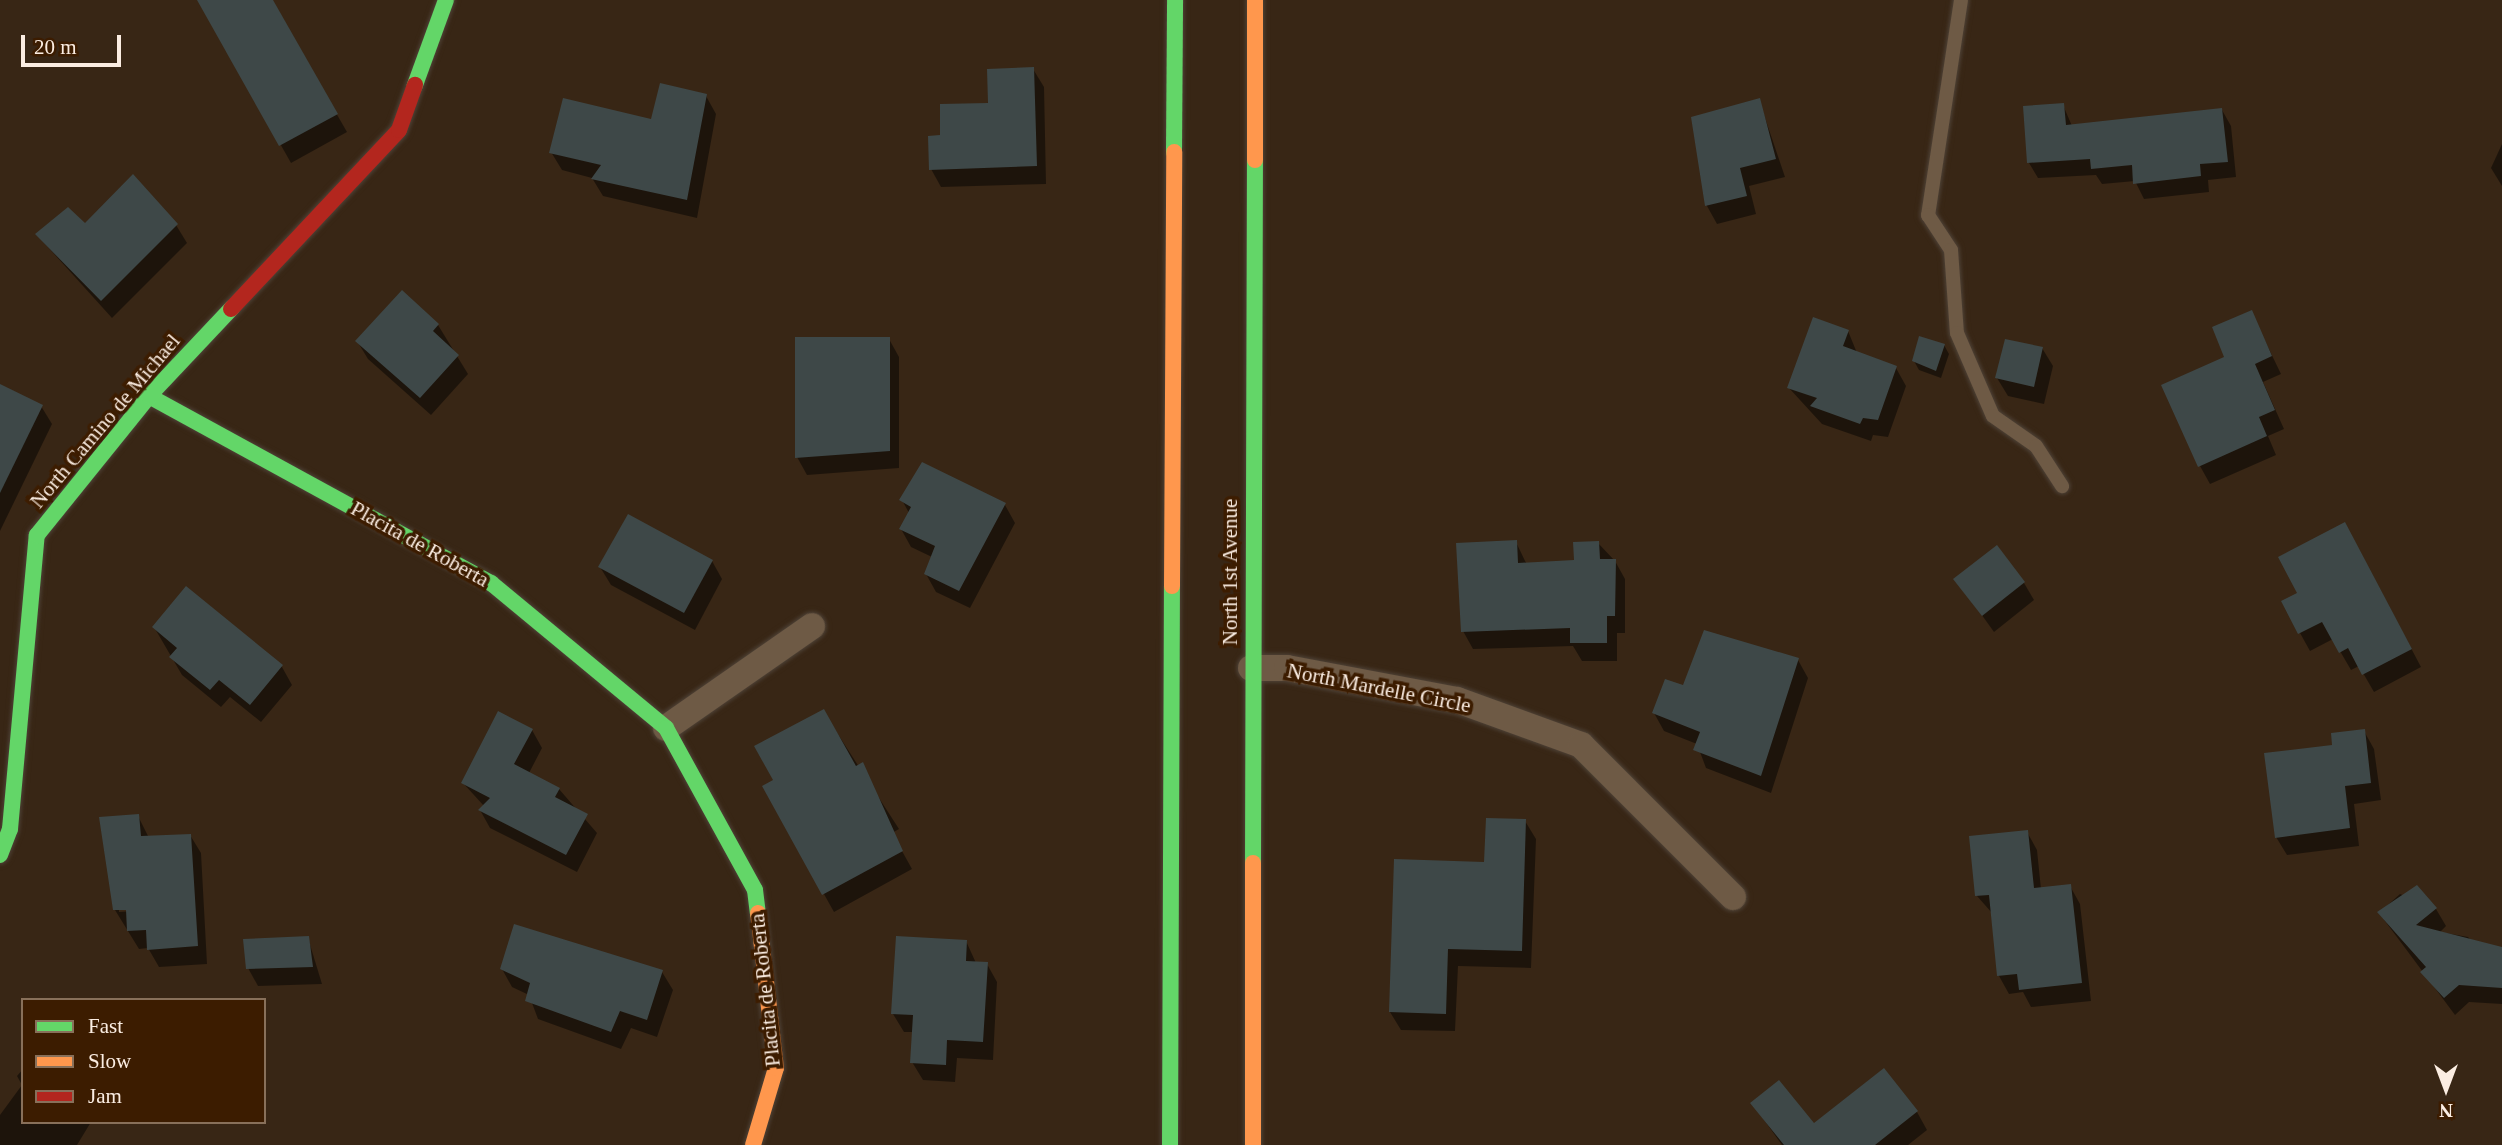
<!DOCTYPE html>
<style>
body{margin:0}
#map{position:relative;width:2502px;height:1145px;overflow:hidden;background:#382615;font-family:Georgia,serif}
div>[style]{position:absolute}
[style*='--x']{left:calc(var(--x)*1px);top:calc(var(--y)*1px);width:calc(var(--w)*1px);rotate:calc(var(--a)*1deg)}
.shadow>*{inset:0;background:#0007}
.building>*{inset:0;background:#3e4848}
.roads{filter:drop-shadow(0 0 2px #4e4237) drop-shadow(0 0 2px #4e4237)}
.lane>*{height:14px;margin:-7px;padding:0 7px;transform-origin:7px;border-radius:7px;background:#6e5a45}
.street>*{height:26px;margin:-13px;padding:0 13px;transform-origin:13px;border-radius:13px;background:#6e5a45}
.fast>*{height:16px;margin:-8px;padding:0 8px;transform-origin:8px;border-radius:8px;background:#63d668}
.slow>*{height:16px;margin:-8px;padding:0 8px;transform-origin:8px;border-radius:8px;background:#ff974d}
.jam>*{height:16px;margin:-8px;padding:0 8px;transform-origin:8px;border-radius:8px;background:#b3261e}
span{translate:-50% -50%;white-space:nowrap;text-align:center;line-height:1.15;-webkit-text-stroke:7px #3c1c00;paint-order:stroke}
.street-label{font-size:21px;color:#fbede2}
.legend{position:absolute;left:21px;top:998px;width:245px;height:126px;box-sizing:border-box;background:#3c1c00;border:2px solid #88705a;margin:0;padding:9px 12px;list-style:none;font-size:21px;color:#fbede2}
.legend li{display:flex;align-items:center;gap:14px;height:35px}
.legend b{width:35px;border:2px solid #88705a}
.north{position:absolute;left:2411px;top:1054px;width:70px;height:70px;-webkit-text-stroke:5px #3c1c00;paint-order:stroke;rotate:180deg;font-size:19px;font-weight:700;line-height:28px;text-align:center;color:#fbede2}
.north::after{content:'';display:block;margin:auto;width:24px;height:32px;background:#fbede2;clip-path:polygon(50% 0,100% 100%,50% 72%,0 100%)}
.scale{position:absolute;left:21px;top:35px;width:100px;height:32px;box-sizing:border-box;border:4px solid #fbede2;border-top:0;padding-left:9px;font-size:21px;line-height:24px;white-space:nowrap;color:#fbede2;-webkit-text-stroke:5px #3c1c00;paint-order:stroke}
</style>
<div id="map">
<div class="shadow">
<div style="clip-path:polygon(199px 0,271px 0,347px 132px,291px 163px)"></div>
<div style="clip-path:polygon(1033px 69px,1044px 87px,1046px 184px,941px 187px,931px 169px,942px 137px)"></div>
<div style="clip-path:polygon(706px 96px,716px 114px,697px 218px,603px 196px,592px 178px,562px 170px,551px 152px,652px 121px)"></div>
<div style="clip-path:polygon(1759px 100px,1785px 177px,1749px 186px,1756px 214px,1717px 224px,1707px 206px,1693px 118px)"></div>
<div style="clip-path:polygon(2063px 105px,2072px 126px,2222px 110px,2231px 126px,2236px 177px,2208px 180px,2209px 192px,2144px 199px,2135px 181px,2102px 184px,2096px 175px,2038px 178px,2029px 163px)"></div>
<div style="clip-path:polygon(2502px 144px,2502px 186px,2491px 168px)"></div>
<div style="clip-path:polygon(176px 225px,187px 243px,112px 318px,37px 235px)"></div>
<div style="clip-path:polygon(2251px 312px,2281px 374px,2263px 382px,2284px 429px,2268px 436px,2276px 455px,2210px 484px,2200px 466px,2227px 358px)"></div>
<div style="clip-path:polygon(438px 325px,468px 374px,431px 415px,368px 359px,357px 341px)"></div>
<div style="clip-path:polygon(1848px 331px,1857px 353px,1896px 368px,1906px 386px,1888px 437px,1873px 435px,1871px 441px,1822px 424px,1789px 388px)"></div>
<div style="clip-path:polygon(889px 339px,899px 357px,899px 468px,807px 475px,797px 457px)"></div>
<div style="clip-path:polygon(1944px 345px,1949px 354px,1941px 378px,1919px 370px,1914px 361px)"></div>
<div style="clip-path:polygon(2042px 348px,2053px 366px,2044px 404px,2008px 396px,1997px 378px)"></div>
<div style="clip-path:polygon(0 386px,41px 406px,52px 424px,0 531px)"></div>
<div style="clip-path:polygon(902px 500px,1005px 505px,1015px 523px,970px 608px,936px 592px,926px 574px,932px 557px,911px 547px,901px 529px,909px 513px)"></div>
<div style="clip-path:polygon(1516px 542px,1527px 565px,1576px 562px,1598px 543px,1615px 561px,1625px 579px,1625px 633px,1617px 633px,1617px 661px,1582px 661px,1573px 646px,1473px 649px,1463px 631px)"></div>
<div style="clip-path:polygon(2355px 542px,2421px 667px,2374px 692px,2359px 666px,2351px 670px,2333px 639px,2310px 651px,2300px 633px,2299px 594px)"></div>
<div style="clip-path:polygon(712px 561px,722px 579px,695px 630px,611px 585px,600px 567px)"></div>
<div style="clip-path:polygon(1956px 579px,2024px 583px,2034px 600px,1994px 632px)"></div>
<div style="clip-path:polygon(186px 588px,282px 667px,292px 685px,261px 722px,230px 697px,221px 707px,182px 675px,154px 627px)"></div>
<div style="clip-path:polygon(1798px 660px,1808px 678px,1771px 793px,1706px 768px,1697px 744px,1664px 731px,1654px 713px,1684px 688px)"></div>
<div style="clip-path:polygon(823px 711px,899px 829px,892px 833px,912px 869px,834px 912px,764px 787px,776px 780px)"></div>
<div style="clip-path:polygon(532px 730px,542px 748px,529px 773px,559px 789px,597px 833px,577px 872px,490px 828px,480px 810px,484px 806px,463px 783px)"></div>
<div style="clip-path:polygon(2364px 731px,2374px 749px,2381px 800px,2354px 804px,2359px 846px,2287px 855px,2276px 837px,2334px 746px)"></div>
<div style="clip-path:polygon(evenodd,138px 816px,149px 838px,190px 835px,201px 853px,207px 964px,159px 967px,148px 948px,139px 949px,115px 910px,138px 816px,119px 908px,134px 911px,119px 912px,119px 908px)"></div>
<div style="clip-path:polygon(1525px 821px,1536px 839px,1531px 968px,1458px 966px,1455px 1031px,1401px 1030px,1390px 1012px,1486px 864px)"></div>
<div style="clip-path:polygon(2027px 832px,2037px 850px,2041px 889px,2070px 886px,2080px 904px,2091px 1001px,2031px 1007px,2023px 992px,2009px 994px,1999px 976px,1992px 913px,1977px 896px)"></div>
<div style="clip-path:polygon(2400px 894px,2436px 909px,2446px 926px,2440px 932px,2468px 937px,2477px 947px,2502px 949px,2502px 1004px,2469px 1002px,2455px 1015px,2379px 913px)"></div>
<div style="clip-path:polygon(308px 938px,322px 984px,258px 986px,248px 968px)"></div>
<div style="clip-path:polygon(966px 941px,976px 963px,987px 964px,997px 982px,993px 1060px,957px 1058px,955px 1082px,923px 1080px,912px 1062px,914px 1032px,904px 1032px,893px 1014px)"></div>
<div style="clip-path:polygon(502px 969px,662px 972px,673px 990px,657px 1037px,631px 1028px,621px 1049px,538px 1019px,529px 995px,512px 987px)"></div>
<div style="clip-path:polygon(23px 1069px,23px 1122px,91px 1122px,77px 1145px,0 1145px,0 1115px,22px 1085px,17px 1076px)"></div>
<div style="clip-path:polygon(1752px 1103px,1814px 1126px,1917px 1112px,1927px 1130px,1908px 1145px,1782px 1145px)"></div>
</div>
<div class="building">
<div style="clip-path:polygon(197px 0,273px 0,338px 114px,279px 146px)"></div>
<div style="clip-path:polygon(1034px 67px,1037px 166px,929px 170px,928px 136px,940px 135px,940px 104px,988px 103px,987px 69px)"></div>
<div style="clip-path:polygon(660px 83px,707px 94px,687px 200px,591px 179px,601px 165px,549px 153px,563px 98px,651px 119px)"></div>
<div style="clip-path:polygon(1760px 98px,1776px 159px,1740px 168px,1747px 196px,1705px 206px,1691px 117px)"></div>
<div style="clip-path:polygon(2064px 103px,2066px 125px,2222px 108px,2228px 162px,2200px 164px,2201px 176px,2133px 184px,2132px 165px,2091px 169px,2090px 159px,2027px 163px,2023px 106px)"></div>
<div style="clip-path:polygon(133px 174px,178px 224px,101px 301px,35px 234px,68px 207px,85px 223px)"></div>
<div style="clip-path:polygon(402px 290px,439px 324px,433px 331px,459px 355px,420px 398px,355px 341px)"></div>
<div style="clip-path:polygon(2252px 310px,2272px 356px,2255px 364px,2275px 410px,2259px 417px,2267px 436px,2198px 467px,2161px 385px,2224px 357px,2212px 327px)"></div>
<div style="clip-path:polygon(1813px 317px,1849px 330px,1843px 346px,1897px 366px,1878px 420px,1863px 418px,1860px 424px,1810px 406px,1817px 398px,1787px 388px)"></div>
<div style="clip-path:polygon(1919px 336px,1945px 344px,1936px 371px,1912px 361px)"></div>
<div style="clip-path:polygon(795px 337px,890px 337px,890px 451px,795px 458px)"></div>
<div style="clip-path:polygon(2005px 339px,2043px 347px,2034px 387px,1995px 378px)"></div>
<div style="clip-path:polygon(0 384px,43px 405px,0 493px)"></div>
<div style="clip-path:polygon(922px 462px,1006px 503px,959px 591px,924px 574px,935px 546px,899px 529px,911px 507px,899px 500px)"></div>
<div style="clip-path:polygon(628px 514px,713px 560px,684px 613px,598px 567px)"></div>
<div style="clip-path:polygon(2345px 522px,2412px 649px,2362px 675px,2348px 648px,2339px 653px,2322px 622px,2298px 634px,2281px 601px,2297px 593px,2278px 557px)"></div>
<div style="clip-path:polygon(1517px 540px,1518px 563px,1574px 560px,1573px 542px,1599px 541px,1600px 559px,1616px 559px,1615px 616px,1607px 616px,1607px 643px,1570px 643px,1570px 628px,1461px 632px,1456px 543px)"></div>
<div style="clip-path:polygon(1997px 545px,2025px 582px,1982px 616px,1953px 579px)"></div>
<div style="clip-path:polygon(186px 586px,283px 665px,250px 705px,219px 680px,210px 690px,169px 657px,177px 648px,152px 627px)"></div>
<div style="clip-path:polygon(1704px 630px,1799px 658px,1761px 776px,1693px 750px,1700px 732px,1652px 713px,1665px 679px,1683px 685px)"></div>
<div style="clip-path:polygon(824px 709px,856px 766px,863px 762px,903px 851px,822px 895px,762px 786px,773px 780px,754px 746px)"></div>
<div style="clip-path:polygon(498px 711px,533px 729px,514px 764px,560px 788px,555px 797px,588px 814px,566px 855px,478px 810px,490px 798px,461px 783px)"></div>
<div style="clip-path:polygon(2365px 729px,2371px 783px,2345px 786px,2350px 828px,2275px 838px,2264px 753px,2332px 745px,2331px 733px)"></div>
<div style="clip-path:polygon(139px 814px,141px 836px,191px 834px,198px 946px,147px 950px,146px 930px,127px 931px,126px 910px,113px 910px,99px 817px)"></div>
<div style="clip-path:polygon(1486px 818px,1526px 819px,1522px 951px,1448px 949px,1446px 1014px,1389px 1012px,1394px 859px,1484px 862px)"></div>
<div style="clip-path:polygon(2028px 830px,2034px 888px,2071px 884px,2082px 983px,2019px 990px,2017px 974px,1997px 976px,1989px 895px,1975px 896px,1969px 836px)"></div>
<div style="clip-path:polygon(2417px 885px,2437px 908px,2416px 925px,2502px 947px,2502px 988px,2459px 985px,2444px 998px,2420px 972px,2426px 967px,2377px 912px)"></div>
<div style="clip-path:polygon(514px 924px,663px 970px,647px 1020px,620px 1011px,611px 1032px,525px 1001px,530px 983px,500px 969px)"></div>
<div style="clip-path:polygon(309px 936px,313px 967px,246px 969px,243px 939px)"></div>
<div style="clip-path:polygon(896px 936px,967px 940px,966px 961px,988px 962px,983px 1042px,947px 1040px,946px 1065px,910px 1063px,913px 1015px,891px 1014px)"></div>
<div style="clip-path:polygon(1884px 1068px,1918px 1111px,1875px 1145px,1784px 1145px,1750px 1103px,1779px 1080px,1814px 1123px)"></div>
</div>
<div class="roads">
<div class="lane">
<div style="--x:1961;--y:0;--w:218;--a:98.7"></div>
<div style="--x:1928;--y:215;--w:42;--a:56.7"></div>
<div style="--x:1951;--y:250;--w:83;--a:85.9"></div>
<div style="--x:1957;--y:333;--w:90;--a:66.6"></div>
<div style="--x:1993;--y:416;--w:52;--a:34.9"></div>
<div style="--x:2036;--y:446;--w:48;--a:57"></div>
</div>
<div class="street">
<div style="--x:1251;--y:668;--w:36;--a:0"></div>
<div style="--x:1287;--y:668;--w:173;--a:10.7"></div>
<div style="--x:1457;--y:700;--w:132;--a:19.9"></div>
<div style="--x:1581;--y:745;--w:215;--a:45"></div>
<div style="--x:666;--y:728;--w:178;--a:-34.9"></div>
</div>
<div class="fast">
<div style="--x:415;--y:85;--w:90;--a:-70"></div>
<div style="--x:1174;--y:152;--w:152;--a:-89.6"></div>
<div style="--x:149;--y:396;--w:390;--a:28.7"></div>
<div style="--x:491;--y:583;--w:227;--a:39.6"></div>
<div style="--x:666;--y:728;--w:185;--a:61.2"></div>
<div style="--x:755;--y:890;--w:23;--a:83"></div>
<div style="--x:0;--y:855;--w:28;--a:-69"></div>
<div style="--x:10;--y:829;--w:295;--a:-84.8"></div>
<div style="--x:37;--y:535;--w:179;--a:-51.1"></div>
<div style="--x:149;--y:396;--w:120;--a:-46.7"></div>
<div style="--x:1253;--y:863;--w:703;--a:-89.84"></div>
<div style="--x:1170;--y:1145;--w:559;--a:-89.8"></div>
</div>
<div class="slow">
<div style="--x:1255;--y:160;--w:160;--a:-90"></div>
<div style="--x:1172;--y:586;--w:434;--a:-89.7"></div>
<div style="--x:753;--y:1145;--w:80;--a:-73.4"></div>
<div style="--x:776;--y:1068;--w:156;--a:-96.6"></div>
<div style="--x:1253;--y:1145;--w:282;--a:-90"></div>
</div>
<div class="jam">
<div style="--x:231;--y:309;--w:245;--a:-46.8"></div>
<div style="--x:399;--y:130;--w:48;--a:-70.4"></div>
</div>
</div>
<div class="street-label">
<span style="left:105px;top:421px;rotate:-50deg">North Camino de Michael</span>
<span style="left:420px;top:544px;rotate:29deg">Placita de Roberta</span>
<span style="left:1230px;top:572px;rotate:-90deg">North 1st Avenue</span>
<span style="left:1379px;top:688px;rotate:11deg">North Mardelle Circle</span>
<span style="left:765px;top:990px;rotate:-96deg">Placita de Roberta</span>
</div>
<ul class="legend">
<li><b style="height:9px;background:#63d668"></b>Fast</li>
<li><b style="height:9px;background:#ff974d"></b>Slow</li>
<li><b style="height:9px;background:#b3261e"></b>Jam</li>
</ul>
<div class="north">N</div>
<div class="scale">20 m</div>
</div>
